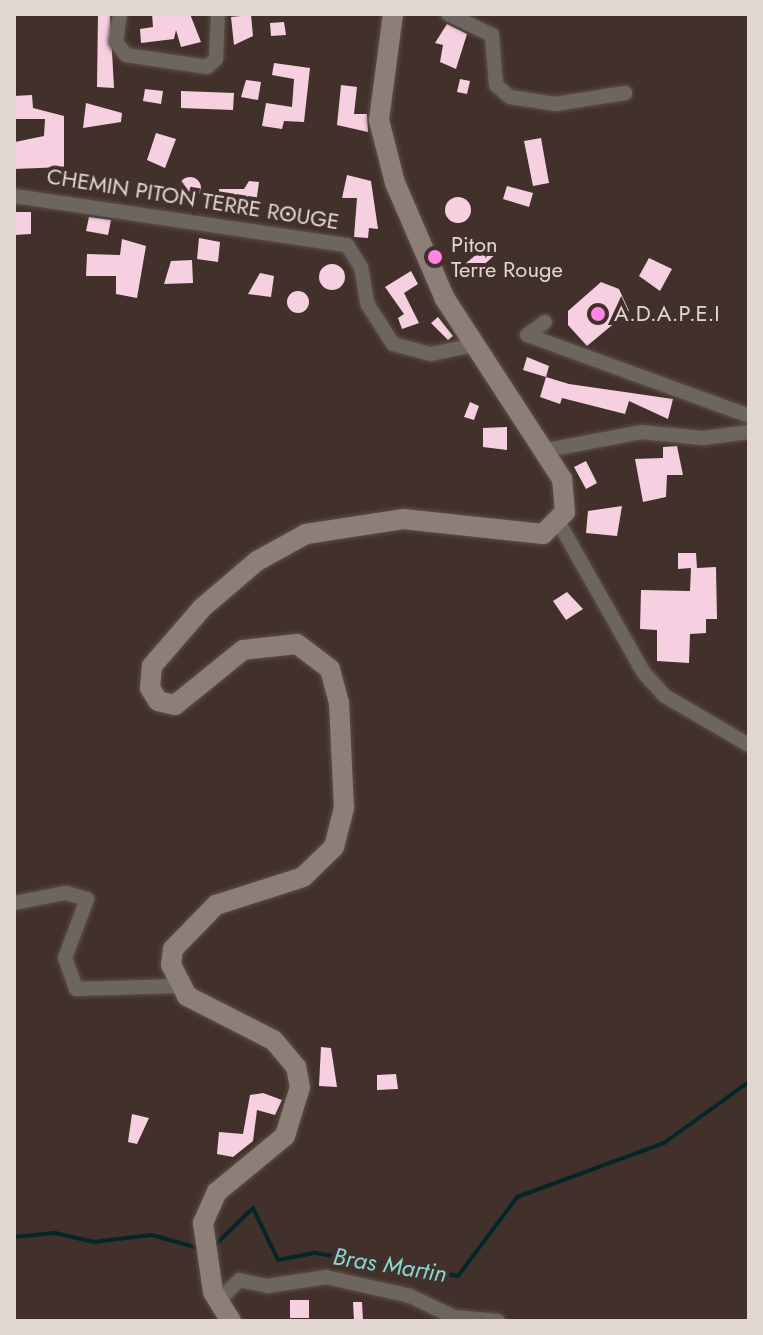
<!DOCTYPE html>
<style>
body{margin:0}
#map{position:relative;width:763px;height:1335px;overflow:hidden;background:#42312a;font-family:Jost,sans-serif}
div>[style]{position:absolute}
[style*='--x']{left:calc(var(--x)*1px);top:calc(var(--y)*1px);width:calc(var(--w)*1px);rotate:calc(var(--a)*1deg)}
.stream>*{height:4px;margin:-2px;padding:0 2px;transform-origin:2px;border-radius:2px;background:#032626}
.building>*{inset:0;background:#f6d0e1}
.round{border-radius:50%}
.roads{filter:drop-shadow(0 0 2px #5f4f48) drop-shadow(0 0 2px #5f4f48)}
.street>*{height:14px;margin:-7px;padding:0 7px;transform-origin:7px;border-radius:7px;background:#6d6560}
.secondary>*{height:20px;margin:-10px;padding:0 10px;transform-origin:10px;border-radius:10px;background:#8c7f78}
.dots>*{width:22px;height:22px;translate:-50% -50%;box-sizing:border-box;border:4px solid #42312a;border-radius:50%}
span{translate:-50% -50%;white-space:nowrap;text-align:center;line-height:1.15;-webkit-text-stroke:8px #42312a;paint-order:stroke}
.street-label{font-size:22px;color:#e2d6d2}
.poi-label{font-size:22px;color:#e2d6d2}
.left{translate:0 -50%;text-align:left}
.water-label{font-size:24px;color:#87d6d6;font-style:italic}
.frame{position:absolute;inset:0;border:16px solid #e2d6d2;pointer-events:none}
</style>
<div id="map">
<div class="stream">
<div style="--x:14;--y:1237;--w:41;--a:-5.6"></div>
<div style="--x:55;--y:1233;--w:40;--a:13"></div>
<div style="--x:94;--y:1242;--w:58;--a:-6.9"></div>
<div style="--x:152;--y:1235;--w:51;--a:15.9"></div>
<div style="--x:213;--y:1247;--w:56;--a:-44.3"></div>
<div style="--x:253;--y:1208;--w:58;--a:64.3"></div>
<div style="--x:278;--y:1260;--w:38;--a:-11"></div>
<div style="--x:315;--y:1253;--w:145;--a:9.1"></div>
<div style="--x:458;--y:1276;--w:99;--a:-53.2"></div>
<div style="--x:517;--y:1197;--w:157;--a:-20.2"></div>
<div style="--x:664;--y:1143;--w:105;--a:-35.7"></div>
</div>
<div class="building">
<div style="clip-path:polygon(98px 14px,110px 14px,114px 88px,97px 87px)"></div>
<div style="clip-path:polygon(152px 14px,190px 14px,201px 42px,181px 47px,176px 30px,174px 39px,141px 43px,140px 29px,153px 27px)"></div>
<div style="clip-path:polygon(251px 15px,253px 36px,234px 45px,231px 17px)"></div>
<div style="clip-path:polygon(284px 22px,286px 35px,271px 36px,270px 23px)"></div>
<div style="clip-path:polygon(447px 24px,467px 34px,456px 69px,440px 62px,443px 45px,435px 43px)"></div>
<div style="clip-path:polygon(274px 63px,310px 68px,304px 122px,284px 121px,282px 129px,262px 126px,266px 103px,292px 107px,294px 79px,272px 75px)"></div>
<div style="clip-path:polygon(460px 79px,470px 81px,467px 94px,457px 92px)"></div>
<div style="clip-path:polygon(246px 80px,261px 82px,258px 100px,241px 97px)"></div>
<div style="clip-path:polygon(341px 85px,357px 87px,354px 114px,367px 114px,368px 132px,337px 125px)"></div>
<div style="clip-path:polygon(145px 89px,163px 91px,161px 104px,143px 101px)"></div>
<div style="clip-path:polygon(181px 91px,234px 93px,233px 110px,181px 108px)"></div>
<div style="clip-path:polygon(32px 95px,33px 108px,64px 116px,64px 167px,14px 169px,15px 142px,44px 136px,45px 119px,14px 119px,14px 96px)"></div>
<div style="clip-path:polygon(86px 103px,122px 113px,121px 122px,83px 128px)"></div>
<div style="clip-path:polygon(156px 133px,176px 139px,165px 168px,147px 160px)"></div>
<div style="clip-path:polygon(541px 138px,549px 183px,533px 186px,524px 141px)"></div>
<div style="clip-path:polygon(347px 175px,371px 181px,378px 229px,369px 228px,368px 238px,354px 237px,357px 198px,342px 198px)"></div>
<div class="round" style="left:179px;top:177px;width:22px;height:22px"></div>
<div style="clip-path:polygon(249px 181px,259px 182px,256px 204px,219px 198px,219px 189px,244px 189px)"></div>
<div style="clip-path:polygon(507px 186px,533px 193px,529px 207px,503px 199px)"></div>
<div class="round" style="left:445px;top:197px;width:26px;height:26px"></div>
<div style="clip-path:polygon(274px 207px,315px 210px,313px 222px,271px 221px)"></div>
<div style="clip-path:polygon(14px 212px,31px 212px,31px 234px,14px 235px)"></div>
<div style="clip-path:polygon(89px 217px,111px 220px,108px 235px,86px 231px)"></div>
<div style="clip-path:polygon(199px 238px,220px 242px,218px 262px,197px 259px)"></div>
<div style="clip-path:polygon(122px 239px,146px 246px,137px 298px,116px 294px,116px 276px,86px 276px,87px 254px,120px 255px)"></div>
<div style="clip-path:polygon(490px 243px,498px 252px,468px 279px,459px 269px)"></div>
<div style="clip-path:polygon(649px 258px,672px 269px,660px 291px,639px 276px)"></div>
<div style="clip-path:polygon(192px 260px,193px 283px,164px 284px,171px 261px)"></div>
<div class="round" style="left:319px;top:264px;width:26px;height:26px"></div>
<div style="clip-path:polygon(411px 271px,418px 284px,404px 293px,419px 323px,402px 329px,398px 318px,404px 314px,385px 287px)"></div>
<div style="clip-path:polygon(260px 273px,274px 276px,271px 297px,248px 294px)"></div>
<div style="clip-path:polygon(601px 282px,619px 289px,629px 311px,587px 346px,568px 325px,568px 311px)"></div>
<div class="round" style="left:287px;top:291px;width:22px;height:22px"></div>
<div style="clip-path:polygon(438px 317px,453px 336px,448px 340px,431px 323px)"></div>
<div style="clip-path:polygon(527px 357px,549px 366px,546px 377px,523px 370px)"></div>
<div style="clip-path:polygon(546px 377px,569px 384px,673px 399px,668px 419px,629px 401px,625px 414px,562px 398px,560px 404px,540px 397px)"></div>
<div style="clip-path:polygon(470px 402px,479px 406px,474px 420px,464px 417px)"></div>
<div style="clip-path:polygon(507px 427px,507px 450px,483px 447px,483px 428px)"></div>
<div style="clip-path:polygon(677px 446px,683px 475px,667px 475px,666px 497px,643px 502px,635px 459px,663px 458px,663px 447px)"></div>
<div style="clip-path:polygon(586px 461px,597px 483px,586px 489px,574px 467px)"></div>
<div style="clip-path:polygon(622px 506px,617px 536px,586px 533px,588px 511px)"></div>
<div style="clip-path:polygon(678px 553px,696px 553px,697px 568px,716px 567px,717px 619px,706px 619px,706px 633px,690px 634px,689px 663px,657px 661px,657px 630px,640px 629px,641px 590px,690px 591px,691px 568px,678px 569px)"></div>
<div style="clip-path:polygon(567px 592px,583px 609px,566px 620px,553px 601px)"></div>
<div style="clip-path:polygon(321px 1047px,331px 1048px,337px 1087px,319px 1086px)"></div>
<div style="clip-path:polygon(396px 1074px,398px 1089px,377px 1090px,377px 1075px)"></div>
<div style="clip-path:polygon(263px 1093px,282px 1100px,275px 1115px,257px 1110px,253px 1141px,233px 1157px,217px 1154px,219px 1132px,243px 1134px,250px 1095px)"></div>
<div style="clip-path:polygon(132px 1114px,149px 1118px,137px 1144px,128px 1142px)"></div>
<div style="clip-path:polygon(290px 1300px,309px 1300px,309px 1318px,290px 1318px)"></div>
<div style="clip-path:polygon(353px 1302px,362px 1302px,363px 1321px,354px 1321px)"></div>
</div>
<div class="roads">
<div class="street">
<div style="--x:120;--y:14;--w:28;--a:98"></div>
<div style="--x:116;--y:42;--w:16;--a:52"></div>
<div style="--x:126;--y:55;--w:82;--a:8.4"></div>
<div style="--x:207;--y:67;--w:12;--a:-42"></div>
<div style="--x:216;--y:59;--w:45;--a:-87.5"></div>
<div style="--x:448;--y:14;--w:49;--a:25.5"></div>
<div style="--x:492;--y:35;--w:50;--a:85.4"></div>
<div style="--x:496;--y:85;--w:18;--a:41"></div>
<div style="--x:510;--y:97;--w:46;--a:8.8"></div>
<div style="--x:555;--y:104;--w:71;--a:-8.9"></div>
<div style="--x:14;--y:196;--w:337;--a:8.4"></div>
<div style="--x:347;--y:245;--w:26;--a:58"></div>
<div style="--x:361;--y:267;--w:39;--a:80"></div>
<div style="--x:368;--y:305;--w:46;--a:57.3"></div>
<div style="--x:393;--y:344;--w:39;--a:15"></div>
<div style="--x:431;--y:354;--w:44;--a:-11.8"></div>
<div style="--x:545;--y:322;--w:22;--a:144"></div>
<div style="--x:527;--y:335;--w:236;--a:20"></div>
<div style="--x:547;--y:450;--w:96;--a:-10.8"></div>
<div style="--x:641;--y:432;--w:62;--a:5.5"></div>
<div style="--x:703;--y:438;--w:46;--a:-7.4"></div>
<div style="--x:559;--y:523;--w:172;--a:60.5"></div>
<div style="--x:644;--y:673;--w:31;--a:48"></div>
<div style="--x:665;--y:696;--w:97;--a:30.3"></div>
<div style="--x:14;--y:903;--w:53;--a:-10.9"></div>
<div style="--x:66;--y:893;--w:22;--a:16"></div>
<div style="--x:87;--y:899;--w:63;--a:110.4"></div>
<div style="--x:65;--y:958;--w:33;--a:70"></div>
<div style="--x:76;--y:989;--w:102;--a:-1.7"></div>
<div style="--x:217;--y:1303;--w:32;--a:-46"></div>
<div style="--x:239;--y:1280;--w:30;--a:12"></div>
<div style="--x:268;--y:1286;--w:59;--a:-8.8"></div>
<div style="--x:326;--y:1277;--w:86;--a:12.7"></div>
<div style="--x:410;--y:1296;--w:49;--a:25.5"></div>
<div style="--x:454;--y:1317;--w:44;--a:5.2"></div>
</div>
<div class="secondary">
<div style="--x:231;--y:1321;--w:34;--a:-122"></div>
<div style="--x:213;--y:1292;--w:70;--a:-98.2"></div>
<div style="--x:203;--y:1223;--w:34;--a:-66"></div>
<div style="--x:217;--y:1192;--w:88;--a:-39.5"></div>
<div style="--x:285;--y:1136;--w:51;--a:-73"></div>
<div style="--x:300;--y:1087;--w:20;--a:-101"></div>
<div style="--x:296;--y:1067;--w:35;--a:-130"></div>
<div style="--x:273;--y:1040;--w:97;--a:-152.9"></div>
<div style="--x:187;--y:996;--w:35;--a:-117"></div>
<div style="--x:171;--y:965;--w:16;--a:-83"></div>
<div style="--x:173;--y:949;--w:62;--a:-45.7"></div>
<div style="--x:216;--y:905;--w:91;--a:-17.8"></div>
<div style="--x:303;--y:877;--w:43;--a:-44.1"></div>
<div style="--x:334;--y:847;--w:40;--a:-75.6"></div>
<div style="--x:344;--y:808;--w:105;--a:-92.7"></div>
<div style="--x:339;--y:703;--w:35;--a:-105"></div>
<div style="--x:330;--y:669;--w:41;--a:-142.9"></div>
<div style="--x:297;--y:644;--w:54;--a:173.7"></div>
<div style="--x:243;--y:650;--w:87;--a:141"></div>
<div style="--x:175;--y:705;--w:17;--a:-167"></div>
<div style="--x:158;--y:701;--w:15;--a:-122"></div>
<div style="--x:150;--y:688;--w:22;--a:-85"></div>
<div style="--x:152;--y:666;--w:77;--a:-49.2"></div>
<div style="--x:202;--y:608;--w:72;--a:-40.5"></div>
<div style="--x:257;--y:561;--w:56;--a:-28.9"></div>
<div style="--x:306;--y:534;--w:98;--a:-8.8"></div>
<div style="--x:403;--y:519;--w:141;--a:6.1"></div>
<div style="--x:543;--y:534;--w:31;--a:-45"></div>
<div style="--x:565;--y:512;--w:33;--a:-95"></div>
<div style="--x:562;--y:479;--w:215;--a:-123"></div>
<div style="--x:445;--y:299;--w:126;--a:-113.3"></div>
<div style="--x:395;--y:183;--w:65;--a:-104.3"></div>
<div style="--x:379;--y:120;--w:107;--a:-82.5"></div>
</div>
</div>
<div class="dots">
<div style="left:435px;top:257px;background:#fe85e0"></div>
<div style="left:598px;top:314px;background:#fe85e0"></div>
</div>
<div class="street-label">
<span style="left:193px;top:199px;rotate:9deg">CHEMIN PITON TERRE ROUGE</span>
</div>
<div class="poi-label">
<span class="left" style="left:451px;top:257px">Piton<br>Terre Rouge</span>
<span class="left" style="left:614px;top:314px">A.D.A.P.E.I</span>
</div>
<div class="water-label">
<span style="left:390px;top:1265px;rotate:9deg">Bras Martin</span>
</div>
<div class="frame"></div>
</div>
